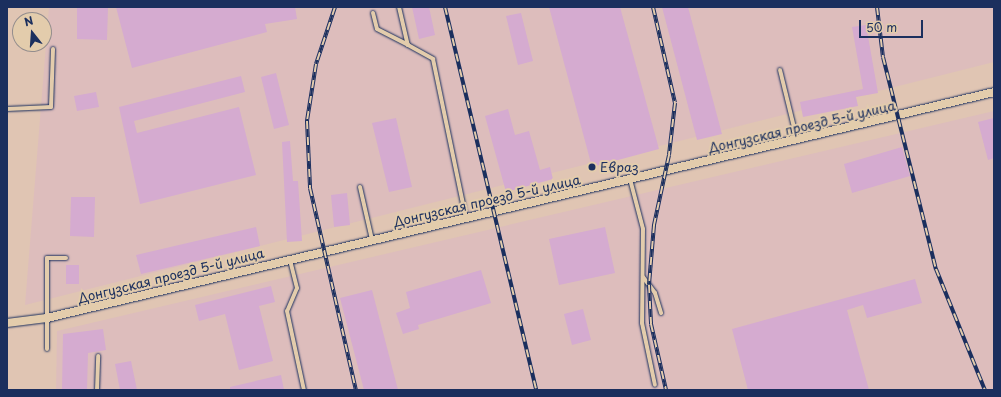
<!DOCTYPE html>
<meta charset="utf-8">
<style>
body{margin:0}
#map{position:relative;width:1001px;height:397px;overflow:hidden;background:#e0c5b3;font-family:"Playpen Sans",sans-serif}
div>[style]{position:absolute}
[style*='--x']{left:calc(var(--x)*1px);top:calc(var(--y)*1px);width:calc(var(--w)*1px);rotate:calc(var(--a)*1deg)}
.built>*{inset:0;background:#ddbdbc}
.building>*{inset:0;background:#d5abd0}
.roads{filter:drop-shadow(0 0 1px #1b2f5e) drop-shadow(0 0 1px #1b2f5e)}
.lane>*{height:4px;margin:-2px;padding:0 2px;transform-origin:2px;border-radius:2px;background:#e3ccac}
.street>*{height:8px;margin:-4px;padding:0 4px;transform-origin:4px;border-radius:4px;background:#e3ccac}
.rail>*{height:4px;margin-top:-2px;transform-origin:0;background:repeating-linear-gradient(90deg,#e3ccac 0 8px,#1b2f5e 0 16px);box-sizing:border-box;border-block:1px solid #1b2f5e}
.dots>*{width:11px;height:11px;translate:-50% -50%;box-sizing:border-box;border:2px solid #e3ccac;border-radius:50%}
span{translate:-50% -50%;white-space:nowrap;text-align:center;line-height:1.15;-webkit-text-stroke:4px #e3ccac;paint-order:stroke}
.street-label{font-size:13px;color:#1b2f5e}
.poi-label{font-size:13px;color:#1b2f5e}
.left{translate:0 -50%;text-align:left}
.frame{position:absolute;inset:0;border:8px solid #1b2f5e;pointer-events:none}
.north{position:absolute;left:12px;top:12px;width:40px;height:40px;box-sizing:border-box;background:#e3ccac;border:1px solid #938d8d;border-radius:50%;rotate:343deg;font-size:11px;font-weight:700;line-height:16px;text-align:center;color:#1b2f5e}
.north::after{content:'';display:block;margin:auto;width:14px;height:18px;background:#1b2f5e;clip-path:polygon(50% 0,100% 100%,50% 72%,0 100%)}
.scale{position:absolute;left:859px;top:20px;width:64px;height:18px;box-sizing:border-box;border:2px solid #1b2f5e;border-top:0;padding-left:5px;font-size:12px;line-height:14px;white-space:nowrap;color:#1b2f5e;-webkit-text-stroke:3px #e3ccac;paint-order:stroke}
</style>
<div id="map">
<div class="built">
<div style="clip-path:polygon(49px 7px,994px 7px,994px 62px,25px 305px)"></div>
<div style="clip-path:polygon(994px 111px,994px 390px,56px 390px,57px 331px)"></div>
</div>
<div class="building">
<div style="clip-path:polygon(77px 7px,108px 7px,107px 40px,77px 39px)"></div>
<div style="clip-path:polygon(116px 7px,295px 7px,297px 19px,265px 24px,267px 32px,132px 68px)"></div>
<div style="clip-path:polygon(412px 7px,429px 7px,435px 35px,419px 39px)"></div>
<div style="clip-path:polygon(549px 7px,620px 7px,659px 149px,592px 167px)"></div>
<div style="clip-path:polygon(662px 7px,688px 7px,722px 134px,697px 140px)"></div>
<div style="clip-path:polygon(521px 13px,533px 61px,518px 65px,506px 16px)"></div>
<div style="clip-path:polygon(866px 25px,878px 93px,856px 97px,858px 106px,803px 117px,800px 102px,863px 89px,852px 27px)"></div>
<div style="clip-path:polygon(276px 73px,289px 125px,274px 129px,261px 77px)"></div>
<div style="clip-path:polygon(241px 76px,245px 92px,134px 121px,137px 133px,239px 107px,256px 175px,140px 204px,119px 107px)"></div>
<div style="clip-path:polygon(96px 92px,99px 107px,77px 111px,74px 96px)"></div>
<div style="clip-path:polygon(508px 109px,515px 135px,529px 131px,540px 170px,550px 167px,553px 179px,506px 192px,485px 116px)"></div>
<div style="clip-path:polygon(396px 118px,412px 187px,389px 192px,372px 123px)"></div>
<div style="clip-path:polygon(994px 118px,994px 158px,988px 160px,978px 122px)"></div>
<div style="clip-path:polygon(290px 141px,293px 181px,298px 181px,302px 241px,287px 242px,282px 142px)"></div>
<div style="clip-path:polygon(902px 147px,910px 176px,852px 193px,844px 164px)"></div>
<div style="clip-path:polygon(347px 193px,350px 225px,334px 227px,331px 195px)"></div>
<div style="clip-path:polygon(71px 197px,95px 197px,94px 237px,70px 236px)"></div>
<div style="clip-path:polygon(256px 227px,260px 246px,141px 274px,136px 255px)"></div>
<div style="clip-path:polygon(605px 227px,615px 273px,559px 285px,549px 239px)"></div>
<div style="clip-path:polygon(66px 265px,79px 265px,79px 284px,66px 284px)"></div>
<div style="clip-path:polygon(481px 270px,491px 303px,418px 325px,419px 329px,403px 334px,396px 313px,410px 308px,406px 292px)"></div>
<div style="clip-path:polygon(915px 279px,922px 303px,867px 318px,863px 305px,847px 310px,869px 390px,748px 390px,732px 329px)"></div>
<div style="clip-path:polygon(271px 286px,275px 302px,259px 306px,273px 361px,239px 370px,225px 314px,199px 321px,195px 305px)"></div>
<div style="clip-path:polygon(372px 290px,398px 390px,364px 390px,340px 298px)"></div>
<div style="clip-path:polygon(583px 309px,591px 340px,572px 345px,564px 314px)"></div>
<div style="clip-path:polygon(103px 329px,106px 350px,88px 353px,87px 390px,62px 390px,63px 334px)"></div>
<div style="clip-path:polygon(131px 361px,137px 390px,120px 390px,115px 364px)"></div>
<div style="clip-path:polygon(281px 375px,284px 390px,230px 390px,230px 387px)"></div>
</div>
<div class="roads">
<div class="lane">
<div style="--x:399;--y:7;--w:39;--a:77"></div>
<div style="--x:408;--y:45;--w:29;--a:29"></div>
<div style="--x:433;--y:59;--w:162;--a:78.3"></div>
<div style="--x:373;--y:13;--w:16;--a:76"></div>
<div style="--x:377;--y:29;--w:35;--a:27"></div>
<div style="--x:780;--y:70;--w:72;--a:76.3"></div>
<div style="--x:7;--y:109;--w:44;--a:-2.6"></div>
<div style="--x:51;--y:107;--w:58;--a:-88"></div>
<div style="--x:630;--y:179;--w:52;--a:75.4"></div>
<div style="--x:643;--y:229;--w:94;--a:90.6"></div>
<div style="--x:642;--y:323;--w:63;--a:78.2"></div>
<div style="--x:360;--y:187;--w:54;--a:77.2"></div>
<div style="--x:290;--y:260;--w:29;--a:76"></div>
<div style="--x:297;--y:288;--w:25;--a:113"></div>
<div style="--x:287;--y:311;--w:81;--a:77.9"></div>
<div style="--x:643;--y:277;--w:20;--a:53"></div>
<div style="--x:655;--y:293;--w:21;--a:73"></div>
<div style="--x:47;--y:349;--w:91;--a:-90"></div>
<div style="--x:47;--y:258;--w:19;--a:0"></div>
<div style="--x:97;--y:390;--w:34;--a:-88"></div>
</div>
<div class="street">
<div style="--x:7;--y:323;--w:40;--a:-7.1"></div>
<div style="--x:47;--y:318;--w:974;--a:-13.42"></div>
</div>
</div>
<div class="rail">
<div style="--x:335;--y:7;--w:60;--a:108.4"></div>
<div style="--x:316;--y:64;--w:58;--a:99"></div>
<div style="--x:307;--y:121;--w:67;--a:87.4"></div>
<div style="--x:310;--y:188;--w:207;--a:77.2"></div>
<div style="--x:445;--y:7;--w:394;--a:76.6"></div>
<div style="--x:653;--y:7;--w:98;--a:77.1"></div>
<div style="--x:675;--y:103;--w:52;--a:96.6"></div>
<div style="--x:669;--y:155;--w:72;--a:102.1"></div>
<div style="--x:654;--y:225;--w:60;--a:94.8"></div>
<div style="--x:649;--y:285;--w:39;--a:87"></div>
<div style="--x:651;--y:324;--w:68;--a:77.2"></div>
<div style="--x:877;--y:7;--w:50;--a:83.2"></div>
<div style="--x:883;--y:57;--w:219;--a:76"></div>
<div style="--x:936;--y:269;--w:131;--a:68"></div>
</div>
<div class="dots">
<div style="left:592px;top:167px;background:#1b2f5e"></div>
</div>
<div class="street-label">
<span style="left:802px;top:127px;rotate:-13deg">Донгузская проезд 5-й улица</span>
<span style="left:487px;top:201px;rotate:-13deg">Донгузская проезд 5-й улица</span>
<span style="left:171px;top:276px;rotate:-14deg">Донгузская проезд 5-й улица</span>
</div>
<div class="poi-label">
<span class="left" style="left:600px;top:167px">Евраз</span>
</div>
<div class="frame"></div>
<div class="north">N</div>
<div class="scale">50 m</div>
</div>
